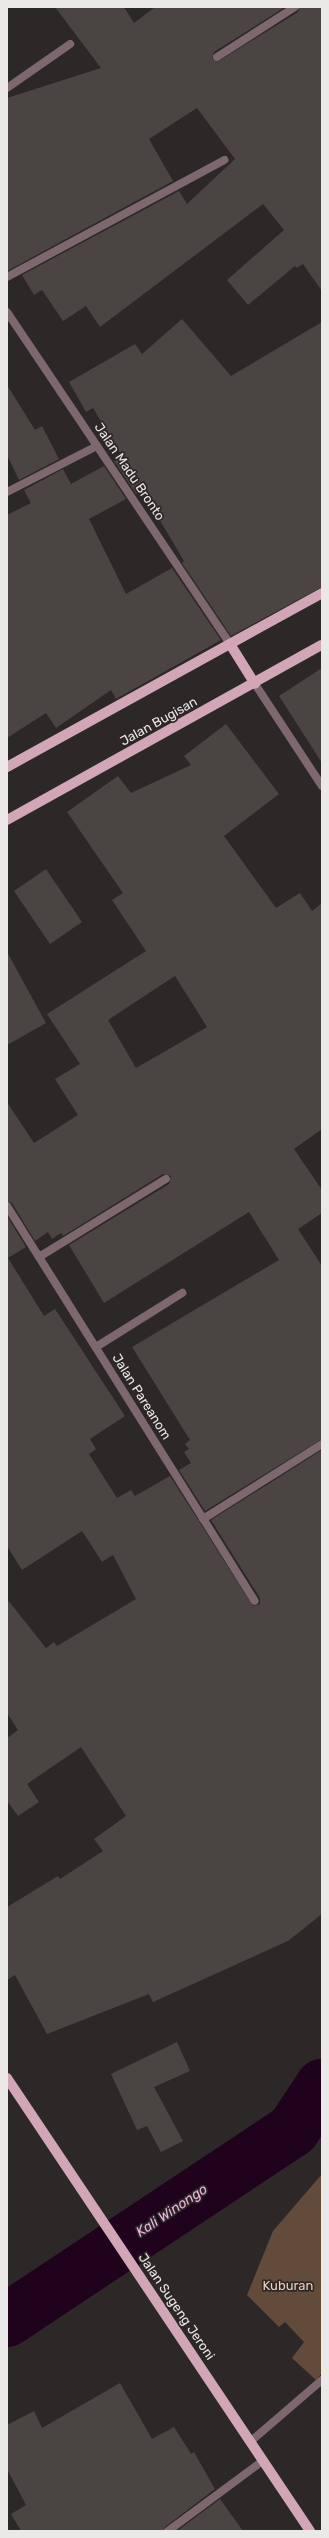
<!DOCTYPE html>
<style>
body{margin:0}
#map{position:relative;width:329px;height:2538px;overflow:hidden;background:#2d2828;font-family:Rubik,sans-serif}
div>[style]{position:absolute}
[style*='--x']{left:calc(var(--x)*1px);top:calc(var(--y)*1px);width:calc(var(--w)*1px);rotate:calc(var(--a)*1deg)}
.green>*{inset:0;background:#634b3c}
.river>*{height:54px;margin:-27px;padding:0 27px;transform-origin:27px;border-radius:27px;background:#1f021b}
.building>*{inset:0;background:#4a4443}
.lane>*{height:8px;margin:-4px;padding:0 4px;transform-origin:4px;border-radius:4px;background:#7d6870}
.street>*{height:8px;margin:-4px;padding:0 4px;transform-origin:4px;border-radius:4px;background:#7d6870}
.primary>*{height:10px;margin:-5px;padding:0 5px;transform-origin:5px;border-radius:5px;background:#d2a6b7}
span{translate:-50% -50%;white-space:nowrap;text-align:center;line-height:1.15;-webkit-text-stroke:3.5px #2d2828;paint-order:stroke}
.street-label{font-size:13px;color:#ebe8e8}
.park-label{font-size:13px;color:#f6ccb4}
.water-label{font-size:14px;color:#f0b2e3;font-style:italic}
.frame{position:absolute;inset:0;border:8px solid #ebe8e8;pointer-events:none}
</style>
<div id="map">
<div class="green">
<div style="clip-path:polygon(322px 2174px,322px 2373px,316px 2380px,292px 2358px,304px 2342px,285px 2322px,279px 2327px,247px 2295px,273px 2231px)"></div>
</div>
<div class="river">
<div style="--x:7;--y:2320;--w:343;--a:-33.6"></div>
<div style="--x:293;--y:2130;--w:53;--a:-56.6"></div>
</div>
<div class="building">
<div style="clip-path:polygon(55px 7px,124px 7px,134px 23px,155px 7px,285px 7px,214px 52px,212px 58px,217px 62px,298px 12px,300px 7px,322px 7px,322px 291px,303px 264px,297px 268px,295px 266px,248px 305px,227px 280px,284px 230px,263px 204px,100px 327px,86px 306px,63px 321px,42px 290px,34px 295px,22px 275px,179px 191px,187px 204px,235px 159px,197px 108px,149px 139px,173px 181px,7px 271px,7px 98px,101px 68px)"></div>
<div style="clip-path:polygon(182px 319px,231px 376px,322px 322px,322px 587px,231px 636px,182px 563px,184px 561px,142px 490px,136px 494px,114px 461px,122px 456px,93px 408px,86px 412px,69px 382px,135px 344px,142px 354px)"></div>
<div style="clip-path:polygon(7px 385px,35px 430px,42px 426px,59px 459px,19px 480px,7px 455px)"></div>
<div style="clip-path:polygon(104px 466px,126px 499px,89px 519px,126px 594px,172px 568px,221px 640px,116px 699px,111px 690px,56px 728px,46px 713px,7px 738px,7px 515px,31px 503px,24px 490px,63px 469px,71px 484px)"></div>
<div style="clip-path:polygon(322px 668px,322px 763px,279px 696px)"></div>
<div style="clip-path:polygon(evenodd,226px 724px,279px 794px,224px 836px,276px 908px,300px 893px,312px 911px,322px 903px,322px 1129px,294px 1149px,322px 1190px,322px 1213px,298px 1229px,322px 1266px,322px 1439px,205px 1511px,179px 1470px,191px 1463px,184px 1452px,189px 1449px,185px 1444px,190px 1440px,132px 1347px,279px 1260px,249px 1212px,104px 1303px,69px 1245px,169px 1184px,171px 1176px,163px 1174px,63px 1236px,61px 1233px,52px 1239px,48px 1232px,35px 1241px,12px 1203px,7px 1201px,7px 1102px,34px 1143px,78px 1115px,55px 1079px,80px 1064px,47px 1014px,146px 951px,112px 900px,123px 893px,67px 812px,118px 776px,131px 793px,191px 765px,184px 756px,226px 724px,175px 976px,207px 1027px,136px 1068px,108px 1020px,175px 976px)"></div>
<div style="clip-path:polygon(46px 869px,82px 922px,50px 944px,14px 891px)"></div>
<div style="clip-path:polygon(7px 952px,46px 1023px,7px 1045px)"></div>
<div style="clip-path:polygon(7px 1216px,26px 1247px,8px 1258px,44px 1316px,55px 1309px,125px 1416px,90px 1439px,96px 1449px,89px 1454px,117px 1498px,131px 1490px,135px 1496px,170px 1476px,253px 1606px,260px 1604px,260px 1598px,211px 1520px,322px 1450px,322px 1914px,288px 1941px,153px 2002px,149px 1994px,47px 2034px,15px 1975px,7px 1980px,7px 1907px,58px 1876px,60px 1879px,103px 1851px,94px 1839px,126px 1816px,81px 1747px,27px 1784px,39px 1802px,18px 1816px,7px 1801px,7px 1738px,18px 1730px,7px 1713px,7px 1599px,46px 1648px,54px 1642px,57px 1646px,136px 1599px,113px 1555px,102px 1562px,82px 1531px,22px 1570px,7px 1546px)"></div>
<div style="clip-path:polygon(177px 2042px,190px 2071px,154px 2087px,183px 2141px,161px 2152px,147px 2126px,137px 2130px,111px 2074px)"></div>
<div style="clip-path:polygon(120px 2383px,152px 2439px,174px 2427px,191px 2454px,194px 2452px,215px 2489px,165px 2527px,163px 2531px,21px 2531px,11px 2514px,26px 2505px,7px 2469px,7px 2425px,34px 2411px,42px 2428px)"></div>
<div style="clip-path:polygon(220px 2499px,243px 2531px,177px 2531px)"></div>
</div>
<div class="lane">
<div style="--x:217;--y:57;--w:93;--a:-32.7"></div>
<div style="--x:7;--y:277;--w:247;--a:-28.3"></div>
<div style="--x:251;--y:2441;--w:94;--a:-40.7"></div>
</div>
<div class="street">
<div style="--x:7;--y:88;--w:77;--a:-34.9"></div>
<div style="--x:7;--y:312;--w:400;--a:56.1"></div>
<div style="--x:7;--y:492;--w:101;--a:-27.1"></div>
<div style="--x:255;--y:684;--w:122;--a:56.7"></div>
<div style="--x:7;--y:1206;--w:466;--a:57.9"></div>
<div style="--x:39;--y:1257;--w:149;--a:-31.6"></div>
<div style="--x:96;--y:1347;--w:102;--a:-32.1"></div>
<div style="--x:203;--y:1519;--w:141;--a:-32.2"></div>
<div style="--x:168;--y:2531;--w:119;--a:-36.5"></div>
</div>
<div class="primary">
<div style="--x:230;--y:644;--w:47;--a:58"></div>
<div style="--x:7;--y:767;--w:360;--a:-28.9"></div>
<div style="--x:7;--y:820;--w:360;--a:-29.1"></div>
<div style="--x:7;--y:2078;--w:545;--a:56.22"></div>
</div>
<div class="street-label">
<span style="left:129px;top:472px;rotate:56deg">Jalan Madu Bronto</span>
<span style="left:159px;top:722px;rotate:-29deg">Jalan Bugisan</span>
<span style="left:141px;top:1397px;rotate:58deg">Jalan Pareanom</span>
<span style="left:176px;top:2307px;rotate:56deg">Jalan Sugeng Jeroni</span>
</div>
<div class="park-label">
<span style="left:288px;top:2286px">Kuburan</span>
</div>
<div class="water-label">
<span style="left:172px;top:2211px;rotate:-34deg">Kali Winongo</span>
</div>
<div class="frame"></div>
</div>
